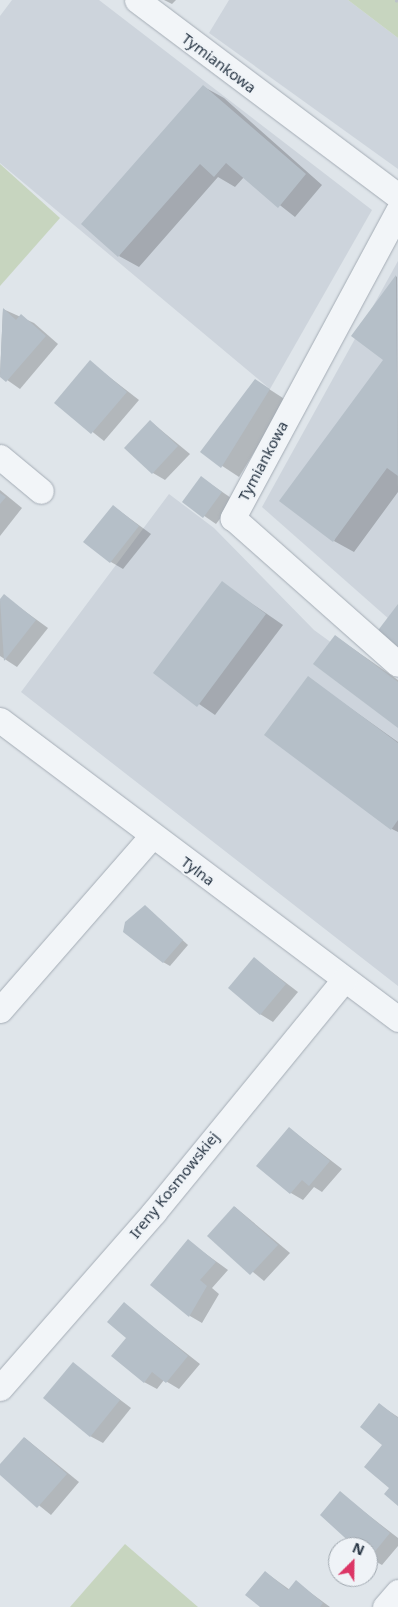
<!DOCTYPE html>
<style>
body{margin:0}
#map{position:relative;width:398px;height:1607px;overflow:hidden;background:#dfe5ea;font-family:"Noto Sans",sans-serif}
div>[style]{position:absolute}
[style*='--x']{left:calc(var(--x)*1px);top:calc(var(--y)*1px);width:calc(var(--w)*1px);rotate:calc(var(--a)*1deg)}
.built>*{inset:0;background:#cdd4dc}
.green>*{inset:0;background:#c7d5bf}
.shadow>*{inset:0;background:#0003}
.building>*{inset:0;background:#b5bfc8}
.path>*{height:3px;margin-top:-1.5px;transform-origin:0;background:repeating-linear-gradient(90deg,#bdc3c9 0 4px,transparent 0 8px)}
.roads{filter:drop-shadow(0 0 1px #a4acb5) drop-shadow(0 0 1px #a4acb5)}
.minor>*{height:25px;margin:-12.5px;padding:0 12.5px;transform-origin:12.5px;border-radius:12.5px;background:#f2f5f8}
span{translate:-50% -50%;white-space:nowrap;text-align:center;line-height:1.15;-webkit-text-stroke:4px #eff3f7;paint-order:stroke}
.street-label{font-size:15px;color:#263443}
.north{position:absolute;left:328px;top:1537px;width:50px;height:50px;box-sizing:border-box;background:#eff3f7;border:1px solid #9fa7af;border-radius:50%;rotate:23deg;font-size:14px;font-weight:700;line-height:20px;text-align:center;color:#263443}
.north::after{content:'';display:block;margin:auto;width:18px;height:22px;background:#dc3666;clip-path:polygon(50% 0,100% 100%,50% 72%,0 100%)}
</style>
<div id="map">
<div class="built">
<div style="clip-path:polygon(12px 0,99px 0,372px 210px,270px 389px,0 163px,0 16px)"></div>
<div style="clip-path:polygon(229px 0,348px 0,398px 38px,398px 169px,209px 33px)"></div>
<div style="clip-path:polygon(398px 261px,398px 627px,262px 507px)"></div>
<div style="clip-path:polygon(169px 494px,214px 528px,314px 630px,398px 691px,398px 986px,21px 692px)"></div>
</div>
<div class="green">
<div style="clip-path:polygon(348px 0,398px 0,398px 38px)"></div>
<div style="clip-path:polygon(0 164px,60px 218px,0 286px)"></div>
<div style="clip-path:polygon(125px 1544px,198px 1607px,70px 1607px)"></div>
</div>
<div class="shadow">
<div style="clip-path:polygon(164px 0,176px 0,172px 4px)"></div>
<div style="clip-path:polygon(204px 87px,224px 98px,322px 185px,295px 217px,244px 177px,235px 187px,218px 177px,139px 267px,119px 256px)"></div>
<div style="clip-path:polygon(397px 276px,398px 492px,354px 552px,334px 541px,385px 360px,353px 336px)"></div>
<div style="clip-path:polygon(3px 309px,34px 323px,58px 344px,20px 389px,0 375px)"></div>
<div style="clip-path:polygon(90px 362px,139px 400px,104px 441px,56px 403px)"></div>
<div style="clip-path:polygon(255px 380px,286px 400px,239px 477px,201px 452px)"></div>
<div style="clip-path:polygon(150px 421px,190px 454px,165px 480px,153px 473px)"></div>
<div style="clip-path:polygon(202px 478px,234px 500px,216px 524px,184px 502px)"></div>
<div style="clip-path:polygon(0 490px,22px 508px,0 536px)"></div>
<div style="clip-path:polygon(113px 506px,151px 534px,123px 569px,111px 562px)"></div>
<div style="clip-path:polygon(222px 583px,283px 625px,215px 715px,154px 673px)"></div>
<div style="clip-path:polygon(4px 596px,48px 628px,17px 667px,0 656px,0 601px)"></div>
<div style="clip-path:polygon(335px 636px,398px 680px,398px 726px)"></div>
<div style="clip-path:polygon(308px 678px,398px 742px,398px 832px,392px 829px)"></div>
<div style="clip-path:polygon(145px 906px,188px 945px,170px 966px,163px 962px)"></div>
<div style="clip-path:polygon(255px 959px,298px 992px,273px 1022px,260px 1014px)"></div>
<div style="clip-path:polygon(289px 1128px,342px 1169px,322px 1192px,314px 1187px,303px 1200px,291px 1193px)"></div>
<div style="clip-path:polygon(235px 1207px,290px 1253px,264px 1281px,209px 1236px)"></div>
<div style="clip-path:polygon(188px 1241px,228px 1270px,212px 1288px,219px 1294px,202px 1323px,190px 1316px)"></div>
<div style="clip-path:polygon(124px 1304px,200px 1364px,179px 1389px,164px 1380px,157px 1389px,144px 1382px,128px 1338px)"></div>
<div style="clip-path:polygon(73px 1364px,131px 1408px,103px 1443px,90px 1436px)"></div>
<div style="clip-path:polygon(380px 1405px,398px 1417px,398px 1504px,391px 1488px)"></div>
<div style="clip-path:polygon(25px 1438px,79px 1482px,51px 1515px,0 1474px,0 1466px)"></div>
<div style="clip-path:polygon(340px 1493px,398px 1538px,398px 1546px,382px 1565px,368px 1557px,368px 1547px,358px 1547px)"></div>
<div style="clip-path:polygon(265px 1572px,290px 1590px,296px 1582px,330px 1607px,261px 1607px)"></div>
</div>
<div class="building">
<div style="clip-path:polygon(203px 85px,306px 174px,278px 208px,226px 163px,214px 177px,200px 164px,118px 257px,81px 224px)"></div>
<div style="clip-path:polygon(396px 275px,398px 476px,387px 468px,333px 542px,279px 501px,383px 360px,351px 336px)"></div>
<div style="clip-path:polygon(3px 308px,16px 320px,21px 314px,46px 336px,6px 382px,0 377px)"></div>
<div style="clip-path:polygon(90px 360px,127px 392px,91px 434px,54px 403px)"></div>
<div style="clip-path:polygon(255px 379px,270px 389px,221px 468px,200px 452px)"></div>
<div style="clip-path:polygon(150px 420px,178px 446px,152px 474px,124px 448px)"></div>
<div style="clip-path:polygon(201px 476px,222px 492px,203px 518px,182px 502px)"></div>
<div style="clip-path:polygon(0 493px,6px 497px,0 504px)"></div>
<div style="clip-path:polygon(113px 505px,139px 526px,110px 563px,83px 542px)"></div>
<div style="clip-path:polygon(222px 581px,266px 614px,197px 707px,153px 673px)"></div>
<div style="clip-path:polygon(4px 594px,36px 620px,4px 661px,0 599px)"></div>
<div style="clip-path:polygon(398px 604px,398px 649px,376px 633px)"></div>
<div style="clip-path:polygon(335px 635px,398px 682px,398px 728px,313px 664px)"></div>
<div style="clip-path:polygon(308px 676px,398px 743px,398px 820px,391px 830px,264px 735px)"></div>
<div style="clip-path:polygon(145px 905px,183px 940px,163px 963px,123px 932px,125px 922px)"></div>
<div style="clip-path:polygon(254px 957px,286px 984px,260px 1015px,228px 988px)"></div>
<div style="clip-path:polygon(289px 1127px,330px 1161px,309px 1186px,302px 1180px,290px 1194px,256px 1166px)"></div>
<div style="clip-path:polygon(234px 1206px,278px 1245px,250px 1275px,207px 1236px)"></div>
<div style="clip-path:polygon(188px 1239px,216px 1262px,200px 1280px,207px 1286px,189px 1317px,150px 1285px)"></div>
<div style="clip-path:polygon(124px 1302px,188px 1356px,166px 1383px,152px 1372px,144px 1383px,111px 1356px,126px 1338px,107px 1322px)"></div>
<div style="clip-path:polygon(73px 1362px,120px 1400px,90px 1437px,43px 1398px)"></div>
<div style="clip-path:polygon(379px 1403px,398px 1418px,398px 1506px,384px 1494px,389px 1488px,364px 1467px,382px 1445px,360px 1427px)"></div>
<div style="clip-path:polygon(24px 1437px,67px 1474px,37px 1508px,0 1475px,0 1464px)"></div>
<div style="clip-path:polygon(340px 1491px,390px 1533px,368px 1560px,368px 1547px,355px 1547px,320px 1515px)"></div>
<div style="clip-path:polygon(265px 1571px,288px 1590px,296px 1580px,323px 1603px,320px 1607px,260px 1607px,245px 1595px)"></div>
</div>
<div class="path">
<div style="--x:395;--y:0;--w:3;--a:18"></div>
</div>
<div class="roads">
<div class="minor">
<div style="--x:137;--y:0;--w:326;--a:36.9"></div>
<div style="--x:398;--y:211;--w:349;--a:118.3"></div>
<div style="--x:233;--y:518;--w:220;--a:41.5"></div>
<div style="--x:0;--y:457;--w:53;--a:39.7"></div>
<div style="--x:0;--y:720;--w:498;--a:36.9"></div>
<div style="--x:0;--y:1010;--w:231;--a:-48.9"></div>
<div style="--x:0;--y:1388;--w:234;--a:-48.8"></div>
<div style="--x:154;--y:1212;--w:300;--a:-50.7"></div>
<div style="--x:385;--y:1607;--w:20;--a:-49"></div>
</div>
</div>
<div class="street-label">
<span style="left:219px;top:63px;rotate:37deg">Tymiankowa</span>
<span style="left:263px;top:461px;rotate:-62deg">Tymiankowa</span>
<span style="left:198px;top:871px;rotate:37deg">Tylna</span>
<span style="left:174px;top:1185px;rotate:-51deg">Ireny Kosmowskiej</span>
</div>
<div class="north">N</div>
</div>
